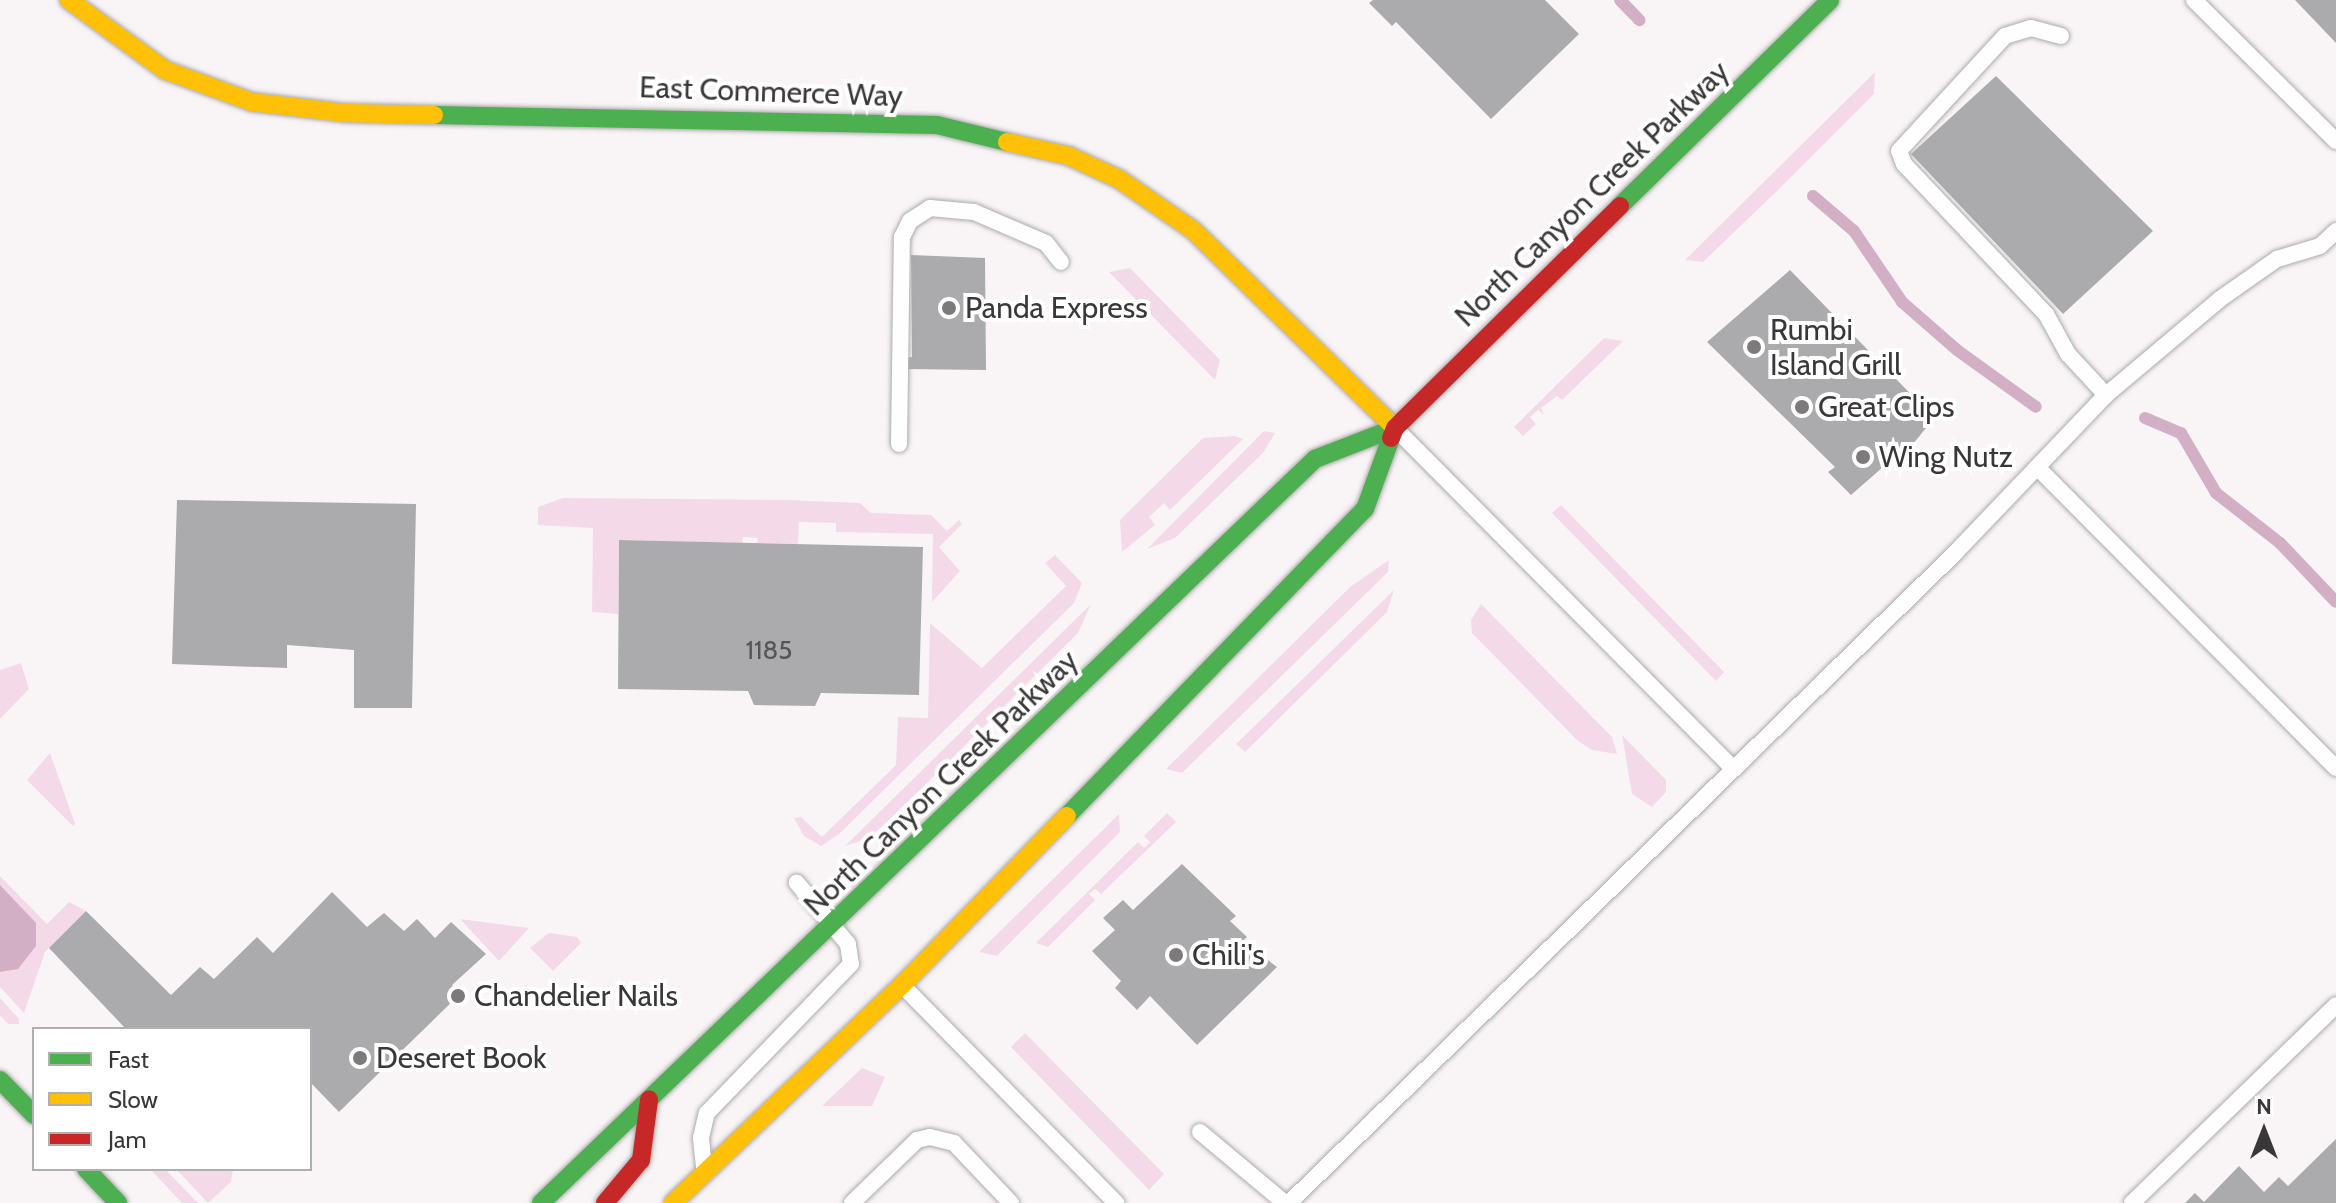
<!DOCTYPE html>
<style>
body{margin:0}
#map{position:relative;width:2336px;height:1203px;overflow:hidden;background:#f9f5f7;font-family:Cabin,sans-serif}
div>[style]{position:absolute}
[style*='--x']{left:calc(var(--x)*1px);top:calc(var(--y)*1px);width:calc(var(--w)*1px);rotate:calc(var(--a)*1deg)}
.green>*{inset:0;background:#f4dae9}
.water>*{inset:0;background:#d2afc5}
.stream>*{height:12px;margin:-6px;padding:0 6px;transform-origin:6px;border-radius:6px;background:#d2afc5}
.building>*{inset:0;background:#ababad}
.roads{filter:drop-shadow(0 0 2px #adaaab) drop-shadow(0 0 2px #adaaab)}
.lane>*{height:16px;margin:-8px;padding:0 8px;transform-origin:8px;border-radius:8px;background:#fefefe}
.fast>*{height:18px;margin:-9px;padding:0 9px;transform-origin:9px;border-radius:9px;background:#4caf50}
.slow>*{height:18px;margin:-9px;padding:0 9px;transform-origin:9px;border-radius:9px;background:#ffc107}
.jam>*{height:18px;margin:-9px;padding:0 9px;transform-origin:9px;border-radius:9px;background:#c62828}
.dots>*{width:22px;height:22px;translate:-50% -50%;box-sizing:border-box;border:4px solid #fff;border-radius:50%}
span{translate:-50% -50%;white-space:nowrap;text-align:center;line-height:1.15;-webkit-text-stroke:8px #fff;paint-order:stroke}
.number-label{font-size:26px;color:#565456}
.number-label span{-webkit-text-stroke-width:0}
.street-label{font-size:30px;color:#3a3739}
.poi-label{font-size:30px;color:#3a3739}
.left{translate:0 -50%;text-align:left}
.legend{position:absolute;left:32px;top:1027px;width:280px;height:144px;box-sizing:border-box;background:#fff;border:2px solid #b0afb0;margin:0;padding:10px 14px;list-style:none;font-size:24px;color:#3a3739}
.legend li{display:flex;align-items:center;gap:16px;height:40px}
.legend b{width:40px;border:2px solid #b0afb0}
.north{position:absolute;left:2224px;top:1091px;width:80px;height:80px;-webkit-text-stroke:6px #fff;paint-order:stroke;rotate:0deg;font-size:22px;font-weight:700;line-height:32px;text-align:center;color:#3a3739}
.north::after{content:'';display:block;margin:auto;width:28px;height:36px;background:#3a3739;clip-path:polygon(50% 0,100% 100%,50% 72%,0 100%)}
</style>
<div id="map">
<div class="green">
<div style="clip-path:polygon(1875px 72px,1874px 94px,1780px 188px,1703px 262px,1685px 260px)"></div>
<div style="clip-path:polygon(1130px 268px,1220px 360px,1215px 380px,1109px 272px)"></div>
<div style="clip-path:polygon(1604px 338px,1623px 341px,1562px 400px,1557px 396px,1541px 408px,1544px 415px,1538px 410px,1530px 417px,1536px 424px,1523px 436px,1514px 427px)"></div>
<div style="clip-path:polygon(1264px 431px,1275px 433px,1263px 453px,1175px 538px,1147px 549px)"></div>
<div style="clip-path:polygon(1235px 436px,1243px 439px,1170px 510px,1164px 503px,1149px 517px,1155px 525px,1122px 552px,1120px 520px,1203px 438px)"></div>
<div style="clip-path:polygon(563px 498px,787px 500px,860px 503px,871px 513px,931px 515px,947px 531px,959px 520px,962px 524px,939px 547px,960px 571px,932px 602px,933px 534px,836px 532px,836px 523px,799px 522px,798px 544px,757px 543px,758px 538px,743px 537px,742px 543px,619px 540px,618px 614px,592px 612px,593px 528px,538px 525px,538px 507px)"></div>
<div style="clip-path:polygon(1561px 505px,1724px 672px,1716px 681px,1552px 513px)"></div>
<div style="clip-path:polygon(1055px 555px,1082px 583px,1074px 603px,839px 834px,821px 846px,804px 836px,794px 818px,801px 817px,822px 837px,896px 765px,898px 717px,928px 718px,930px 623px,982px 668px,1066px 586px,1045px 563px)"></div>
<div style="clip-path:polygon(1389px 560px,1388px 572px,1182px 773px,1166px 769px,1350px 587px)"></div>
<div style="clip-path:polygon(1394px 590px,1387px 612px,1245px 752px,1236px 744px)"></div>
<div style="clip-path:polygon(1091px 604px,1078px 633px,926px 784px,870px 838px,845px 846px)"></div>
<div style="clip-path:polygon(1481px 604px,1612px 737px,1617px 754px,1592px 750px,1578px 741px,1472px 633px,1471px 620px)"></div>
<div style="clip-path:polygon(21px 663px,29px 689px,0 719px,0 670px)"></div>
<div style="clip-path:polygon(1622px 735px,1666px 780px,1666px 792px,1652px 807px,1632px 794px)"></div>
<div style="clip-path:polygon(50px 753px,75px 824px,73px 826px,27px 780px)"></div>
<div style="clip-path:polygon(1167px 813px,1176px 822px,1101px 894px,1095px 889px,1089px 894px,1095px 900px,1048px 947px,1036px 943px,1138px 842px,1144px 848px,1150px 842px,1144px 836px)"></div>
<div style="clip-path:polygon(1119px 814px,1120px 832px,997px 956px,979px 952px)"></div>
<div style="clip-path:polygon(0 876px,47px 924px,69px 902px,86px 911px,45px 952px,24px 1013px,0 987px)"></div>
<div style="clip-path:polygon(460px 919px,498px 924px,529px 928px,499px 961px)"></div>
<div style="clip-path:polygon(549px 933px,577px 937px,581px 943px,553px 971px,530px 948px)"></div>
<div style="clip-path:polygon(0 998px,19px 1019px,19px 1024px,8px 1024px,0 1015px)"></div>
<div style="clip-path:polygon(1025px 1033px,1164px 1174px,1149px 1190px,1011px 1047px)"></div>
<div style="clip-path:polygon(862px 1068px,885px 1077px,872px 1106px,822px 1106px)"></div>
<div style="clip-path:polygon(150px 1169px,165px 1169px,198px 1203px,182px 1203px)"></div>
<div style="clip-path:polygon(176px 1169px,233px 1169px,231px 1182px,208px 1203px)"></div>
</div>
<div class="water">
<div style="clip-path:polygon(0 885px,36px 923px,36px 946px,18px 969px,0 972px)"></div>
</div>
<div class="stream">
<div style="--x:1620;--y:0;--w:28;--a:46"></div>
<div style="--x:1813;--y:196;--w:54;--a:40.5"></div>
<div style="--x:1854;--y:231;--w:86;--a:55.9"></div>
<div style="--x:1902;--y:302;--w:73;--a:41.1"></div>
<div style="--x:1957;--y:350;--w:97;--a:35.8"></div>
<div style="--x:2145;--y:418;--w:39;--a:23"></div>
<div style="--x:2181;--y:433;--w:69;--a:59.7"></div>
<div style="--x:2216;--y:493;--w:81;--a:38"></div>
<div style="--x:2280;--y:543;--w:81;--a:46.5"></div>
</div>
<div class="building">
<div style="clip-path:polygon(1373px 0,1545px 0,1579px 34px,1491px 119px,1396px 22px,1392px 26px,1369px 3px)"></div>
<div style="clip-path:polygon(2295px 0,2336px 0,2336px 43px)"></div>
<div style="clip-path:polygon(1996px 76px,2153px 231px,2063px 314px,1911px 154px)"></div>
<div style="clip-path:polygon(911px 255px,985px 258px,986px 370px,905px 369px,905px 358px,912px 357px)"></div>
<div style="clip-path:polygon(1790px 270px,1934px 418px,1896px 465px,1891px 460px,1851px 495px,1828px 472px,1835px 467px,1707px 342px)"></div>
<div style="clip-path:polygon(177px 500px,416px 504px,412px 708px,354px 708px,354px 650px,287px 645px,287px 668px,172px 664px)"></div>
<div style="clip-path:polygon(619px 540px,923px 547px,919px 695px,821px 693px,815px 706px,754px 705px,748px 691px,618px 689px)"></div>
<div style="clip-path:polygon(1182px 864px,1236px 916px,1230px 921px,1247px 937px,1243px 941px,1277px 967px,1197px 1045px,1150px 996px,1137px 1010px,1115px 988px,1121px 981px,1092px 951px,1115px 930px,1103px 918px,1123px 900px,1133px 910px)"></div>
<div style="clip-path:polygon(332px 892px,367px 927px,384px 913px,404px 931px,417px 919px,435px 938px,451px 922px,486px 954px,452px 985px,460px 994px,339px 1112px,310px 1082px,310px 1029px,126px 1029px,49px 948px,86px 911px,171px 995px,200px 967px,214px 979px,257px 937px,273px 953px)"></div>
<div style="clip-path:polygon(2336px 1139px,2336px 1203px,2185px 1203px,2195px 1193px,2204px 1202px,2239px 1166px,2264px 1192px,2279px 1177px,2288px 1186px)"></div>
</div>
<div class="roads">
<div class="lane">
<div style="--x:2194;--y:0;--w:200;--a:44.8"></div>
<div style="--x:2061;--y:36;--w:31;--a:-165"></div>
<div style="--x:2031;--y:28;--w:27;--a:163"></div>
<div style="--x:2005;--y:36;--w:156;--a:132.7"></div>
<div style="--x:1899;--y:151;--w:14;--a:69"></div>
<div style="--x:1904;--y:164;--w:207;--a:46.6"></div>
<div style="--x:2046;--y:314;--w:46;--a:61.2"></div>
<div style="--x:2068;--y:354;--w:56;--a:47.2"></div>
<div style="--x:1396;--y:429;--w:477;--a:45.2"></div>
<div style="--x:899;--y:444;--w:207;--a:-89.2"></div>
<div style="--x:902;--y:237;--w:18;--a:-63"></div>
<div style="--x:910;--y:221;--w:24;--a:-33"></div>
<div style="--x:930;--y:208;--w:44;--a:5.2"></div>
<div style="--x:974;--y:212;--w:78;--a:23.3"></div>
<div style="--x:1046;--y:243;--w:24;--a:52"></div>
<div style="--x:2039;--y:469;--w:421;--a:45.2"></div>
<div style="--x:904;--y:987;--w:303;--a:45.5"></div>
<div style="--x:1200;--y:1132;--w:111;--a:39.9"></div>
<div style="--x:704;--y:1167;--w:29;--a:-96"></div>
<div style="--x:701;--y:1138;--w:26;--a:-77"></div>
<div style="--x:707;--y:1113;--w:207;--a:-46"></div>
<div style="--x:851;--y:964;--w:20;--a:-99"></div>
<div style="--x:848;--y:944;--w:80;--a:-129.9"></div>
<div style="--x:852;--y:1203;--w:91;--a:-44.1"></div>
<div style="--x:917;--y:1140;--w:13;--a:-13"></div>
<div style="--x:930;--y:1137;--w:25;--a:14"></div>
<div style="--x:954;--y:1143;--w:83;--a:46.5"></div>
<div style="--x:1289;--y:1203;--w:931;--a:-44.3"></div>
<div style="--x:1955;--y:553;--w:219;--a:-46.3"></div>
<div style="--x:2106;--y:395;--w:149;--a:-40.1"></div>
<div style="--x:2220;--y:299;--w:70;--a:-35.1"></div>
<div style="--x:2277;--y:259;--w:45;--a:-16.8"></div>
<div style="--x:2320;--y:246;--w:22;--a:-43"></div>
<div style="--x:2132;--y:1203;--w:284;--a:-44.1"></div>
</div>
<div class="fast">
<div style="--x:434;--y:115;--w:503;--a:1.14"></div>
<div style="--x:937;--y:125;--w:72;--a:13.7"></div>
<div style="--x:1620;--y:206;--w:294;--a:-44.4"></div>
<div style="--x:1067;--y:816;--w:428;--a:-45.9"></div>
<div style="--x:1365;--y:509;--w:76;--a:-69.9"></div>
<div style="--x:0;--y:1080;--w:49;--a:45.8"></div>
<div style="--x:86;--y:1169;--w:47;--a:46.7"></div>
<div style="--x:541;--y:1203;--w:1074;--a:-43.87"></div>
<div style="--x:1315;--y:459;--w:86;--a:-21.2"></div>
</div>
<div class="slow">
<div style="--x:69;--y:0;--w:119;--a:36.1"></div>
<div style="--x:165;--y:70;--w:93;--a:20.2"></div>
<div style="--x:252;--y:102;--w:95;--a:6.7"></div>
<div style="--x:346;--y:113;--w:88;--a:1.3"></div>
<div style="--x:1007;--y:142;--w:64;--a:12.7"></div>
<div style="--x:1069;--y:156;--w:55;--a:24.7"></div>
<div style="--x:1119;--y:179;--w:90;--a:34.6"></div>
<div style="--x:1193;--y:230;--w:283;--a:44.4"></div>
<div style="--x:673;--y:1203;--w:316;--a:-43.6"></div>
<div style="--x:902;--y:985;--w:236;--a:-45.7"></div>
</div>
<div class="jam">
<div style="--x:1391;--y:438;--w:11;--a:-68"></div>
<div style="--x:1395;--y:428;--w:316;--a:-44.6"></div>
<div style="--x:605;--y:1203;--w:56;--a:-50.1"></div>
<div style="--x:641;--y:1160;--w:61;--a:-82.4"></div>
</div>
</div>
<div class="dots">
<div style="left:949px;top:308px;background:#7d7a7c"></div>
<div style="left:1754px;top:347px;background:#7d7a7c"></div>
<div style="left:1802px;top:407px;background:#7d7a7c"></div>
<div style="left:1863px;top:457px;background:#7d7a7c"></div>
<div style="left:1176px;top:955px;background:#7d7a7c"></div>
<div style="left:458px;top:996px;background:#7d7a7c"></div>
<div style="left:360px;top:1058px;background:#7d7a7c"></div>
</div>
<div class="number-label">
<span style="left:769px;top:651px">1185</span>
</div>
<div class="street-label">
<span style="left:771px;top:92px;rotate:2deg">East Commerce Way</span>
<span style="left:1592px;top:194px;rotate:-44deg">North Canyon Creek Parkway</span>
<span style="left:941px;top:783px;rotate:-44deg">North Canyon Creek Parkway</span>
</div>
<div class="poi-label">
<span class="left" style="left:965px;top:308px">Panda Express</span>
<span class="left" style="left:1770px;top:347px">Rumbi<br>Island Grill</span>
<span class="left" style="left:1818px;top:407px">Great Clips</span>
<span class="left" style="left:1879px;top:457px">Wing Nutz</span>
<span class="left" style="left:1192px;top:955px">Chili's</span>
<span class="left" style="left:474px;top:996px">Chandelier Nails</span>
<span class="left" style="left:376px;top:1058px">Deseret Book</span>
</div>
<ul class="legend">
<li><b style="height:10px;background:#4caf50"></b>Fast</li>
<li><b style="height:10px;background:#ffc107"></b>Slow</li>
<li><b style="height:10px;background:#c62828"></b>Jam</li>
</ul>
<div class="north">N</div>
</div>
